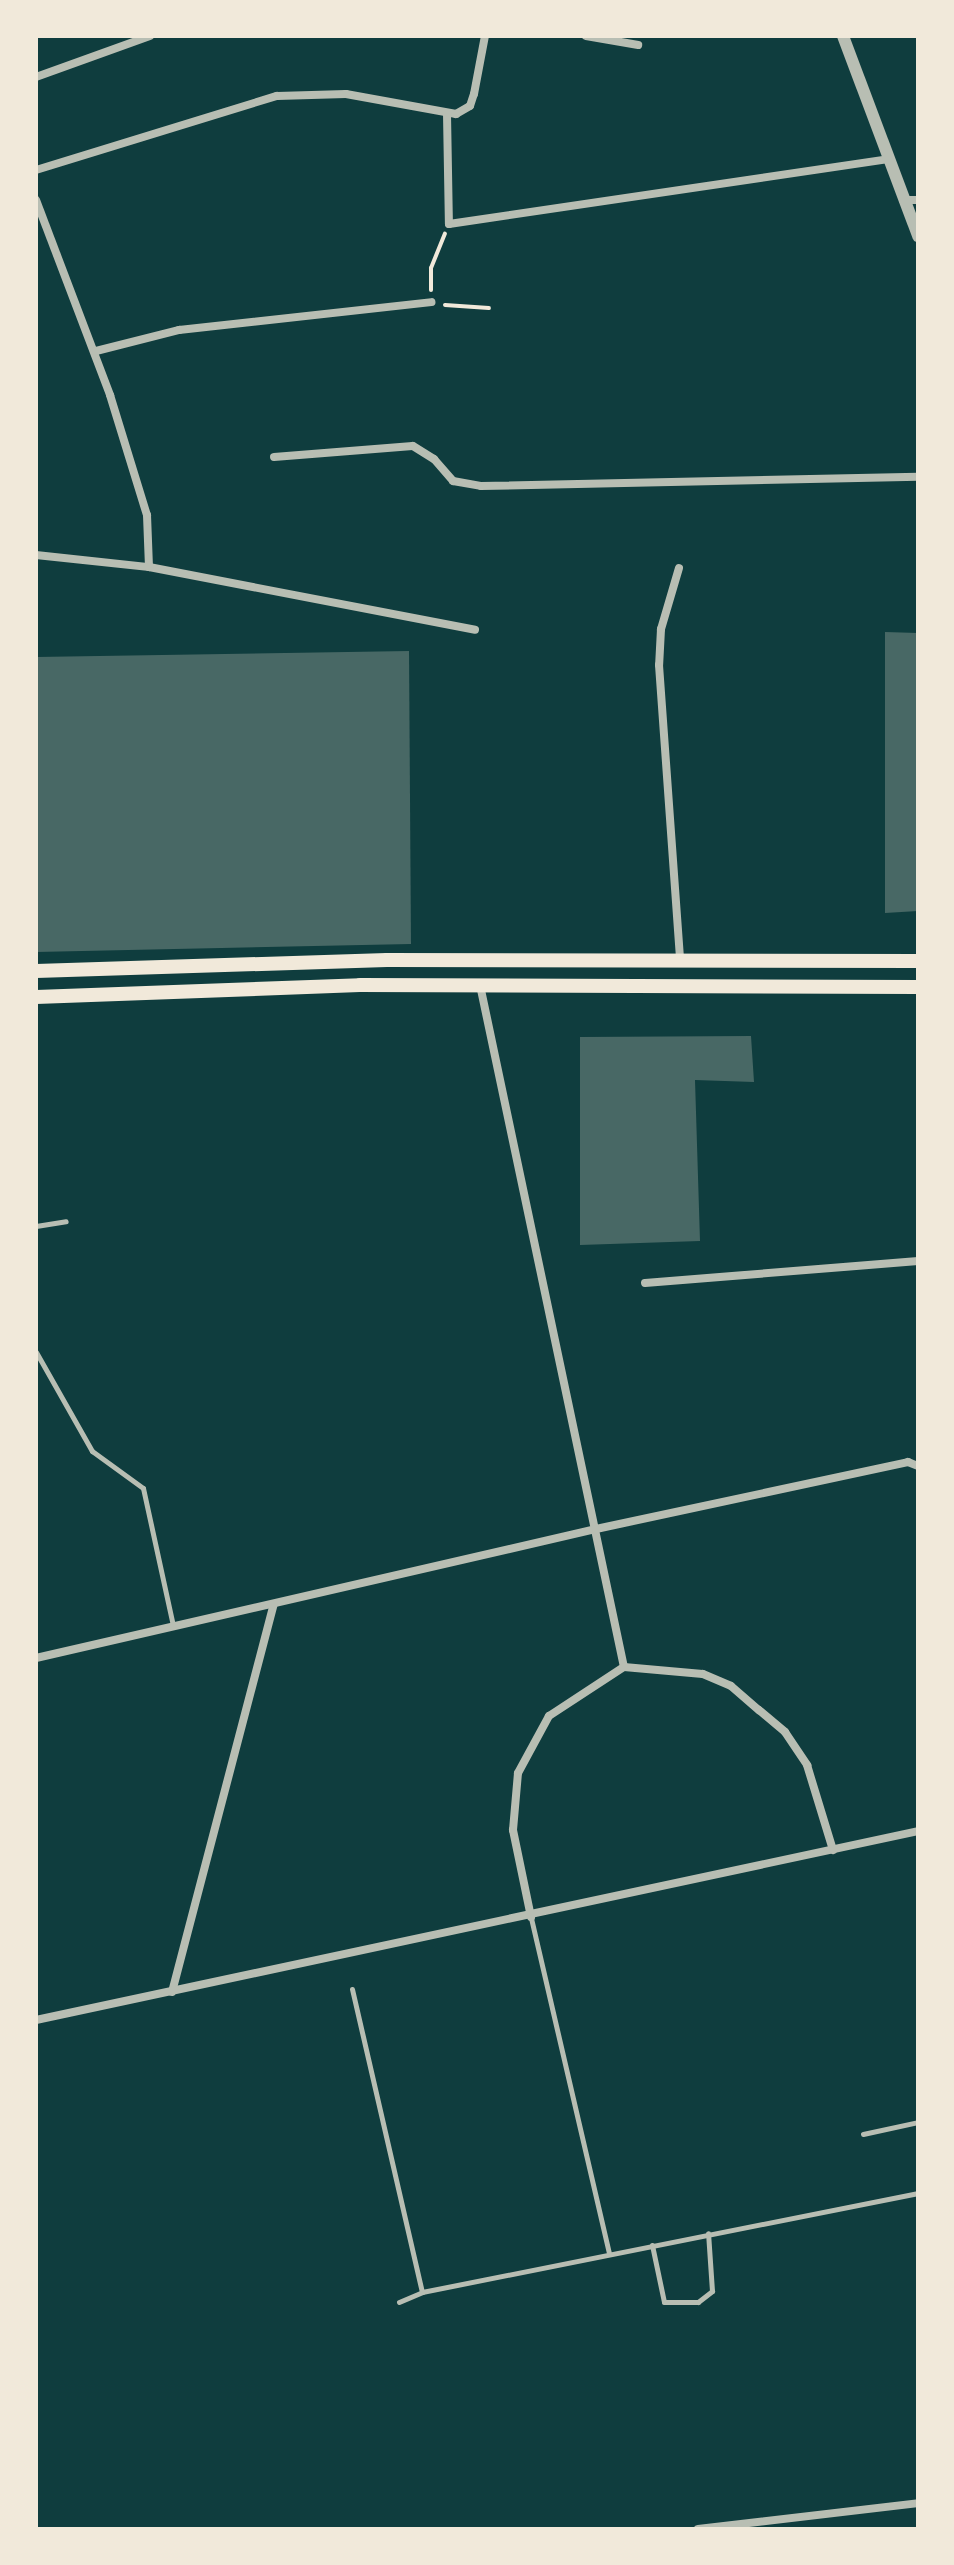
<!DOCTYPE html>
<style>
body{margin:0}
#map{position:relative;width:954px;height:2565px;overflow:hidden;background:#0f3d3e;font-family:Commissioner,sans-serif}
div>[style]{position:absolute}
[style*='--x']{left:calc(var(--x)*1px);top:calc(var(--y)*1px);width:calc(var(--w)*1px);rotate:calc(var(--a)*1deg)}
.building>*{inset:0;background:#486865}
.path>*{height:4px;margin:-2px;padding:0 2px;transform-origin:2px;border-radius:2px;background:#f1e9da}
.service>*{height:5px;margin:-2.5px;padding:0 2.5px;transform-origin:2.5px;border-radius:2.5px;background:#b8beb3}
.minor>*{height:8px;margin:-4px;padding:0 4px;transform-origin:4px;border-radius:4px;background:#b8beb3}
.tertiary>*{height:12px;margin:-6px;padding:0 6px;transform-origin:6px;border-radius:6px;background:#b8beb3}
.secondary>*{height:14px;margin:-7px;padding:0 7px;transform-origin:7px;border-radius:7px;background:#f1e9da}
span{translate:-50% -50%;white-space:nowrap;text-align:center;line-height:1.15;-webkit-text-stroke:6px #f1e9da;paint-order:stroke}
.frame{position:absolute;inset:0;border:38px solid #f1e9da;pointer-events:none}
</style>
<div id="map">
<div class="building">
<div style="clip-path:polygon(885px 632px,918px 633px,918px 911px,885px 913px)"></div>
<div style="clip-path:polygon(409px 651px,411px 944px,36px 952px,36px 657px)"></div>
<div style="clip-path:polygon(751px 1036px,754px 1082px,695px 1080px,700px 1241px,580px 1245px,580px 1037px)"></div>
</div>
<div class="path">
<div style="--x:431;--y:290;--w:22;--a:-90"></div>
<div style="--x:431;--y:268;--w:37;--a:-68"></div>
<div style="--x:445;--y:305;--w:44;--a:3.9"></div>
</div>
<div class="service">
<div style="--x:36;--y:1226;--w:30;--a:-9"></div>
<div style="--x:36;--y:1352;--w:114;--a:60.5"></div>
<div style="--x:92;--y:1451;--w:63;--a:36"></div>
<div style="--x:143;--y:1488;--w:141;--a:77.7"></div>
<div style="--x:531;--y:1918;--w:345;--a:76.9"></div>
<div style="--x:352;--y:1989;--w:311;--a:77"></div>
<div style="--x:863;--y:2134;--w:56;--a:-12.3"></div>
<div style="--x:652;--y:2245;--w:58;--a:78.1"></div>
<div style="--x:664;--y:2302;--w:34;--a:0"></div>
<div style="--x:698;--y:2302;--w:18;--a:-38"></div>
<div style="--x:712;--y:2291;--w:58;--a:-93.9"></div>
<div style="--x:399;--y:2302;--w:25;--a:-23"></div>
<div style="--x:422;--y:2292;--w:506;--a:-11.29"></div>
</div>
<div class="minor">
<div style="--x:586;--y:36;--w:53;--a:9.8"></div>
<div style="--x:36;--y:77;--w:121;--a:-19.8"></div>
<div style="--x:447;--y:114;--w:110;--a:89"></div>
<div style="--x:449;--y:224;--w:444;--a:-8.4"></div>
<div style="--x:36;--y:170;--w:252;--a:-17.1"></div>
<div style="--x:277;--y:96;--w:69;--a:-1.7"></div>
<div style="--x:346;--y:94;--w:112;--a:10.3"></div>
<div style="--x:456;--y:114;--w:16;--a:-30"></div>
<div style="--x:470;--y:106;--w:13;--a:-72"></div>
<div style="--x:474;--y:94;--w:59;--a:-79.3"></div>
<div style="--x:36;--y:200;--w:209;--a:69.2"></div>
<div style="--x:110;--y:395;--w:126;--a:72.9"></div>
<div style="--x:147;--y:515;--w:52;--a:87.8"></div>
<div style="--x:903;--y:200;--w:15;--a:0"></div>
<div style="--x:96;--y:351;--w:86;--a:-14.2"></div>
<div style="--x:179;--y:330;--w:254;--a:-6.3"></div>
<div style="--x:274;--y:457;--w:139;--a:-4.5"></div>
<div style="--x:413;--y:446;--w:25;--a:32"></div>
<div style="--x:434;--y:459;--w:29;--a:49"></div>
<div style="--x:453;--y:481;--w:28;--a:10"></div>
<div style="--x:481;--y:486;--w:437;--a:-1.2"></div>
<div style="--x:36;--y:555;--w:114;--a:6.1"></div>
<div style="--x:149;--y:567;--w:332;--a:10.9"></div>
<div style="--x:679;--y:568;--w:64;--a:106.4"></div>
<div style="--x:661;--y:629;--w:36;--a:93"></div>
<div style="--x:659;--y:665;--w:295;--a:85.9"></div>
<div style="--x:480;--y:985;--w:697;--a:78.08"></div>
<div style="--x:645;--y:1283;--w:274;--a:-4.6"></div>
<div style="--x:36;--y:1658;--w:575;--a:-12.97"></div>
<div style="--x:596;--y:1529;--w:319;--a:-12.1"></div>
<div style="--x:908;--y:1462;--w:11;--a:22"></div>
<div style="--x:531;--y:1917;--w:89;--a:-101.7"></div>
<div style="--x:513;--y:1830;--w:57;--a:-85"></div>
<div style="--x:518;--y:1773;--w:65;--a:-61.5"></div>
<div style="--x:549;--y:1716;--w:90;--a:-33.2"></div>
<div style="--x:624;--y:1667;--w:79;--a:5.1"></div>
<div style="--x:703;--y:1674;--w:30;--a:23"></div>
<div style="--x:731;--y:1686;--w:37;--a:41"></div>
<div style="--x:759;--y:1710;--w:34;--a:40"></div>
<div style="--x:785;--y:1732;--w:40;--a:56"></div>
<div style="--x:807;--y:1765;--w:89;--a:73"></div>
<div style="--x:172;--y:1992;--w:401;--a:-75.3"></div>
<div style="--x:36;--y:2020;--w:902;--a:-12.09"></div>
<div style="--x:698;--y:2529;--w:222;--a:-6.7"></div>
</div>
<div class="tertiary">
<div style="--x:843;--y:36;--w:214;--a:69.4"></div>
</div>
<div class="secondary">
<div style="--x:36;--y:971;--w:351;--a:-1.8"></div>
<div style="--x:387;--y:960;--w:531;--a:0.11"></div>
<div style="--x:36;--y:997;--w:324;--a:-2.1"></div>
<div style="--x:360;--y:985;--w:558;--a:0.21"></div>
</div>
<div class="frame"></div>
</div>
